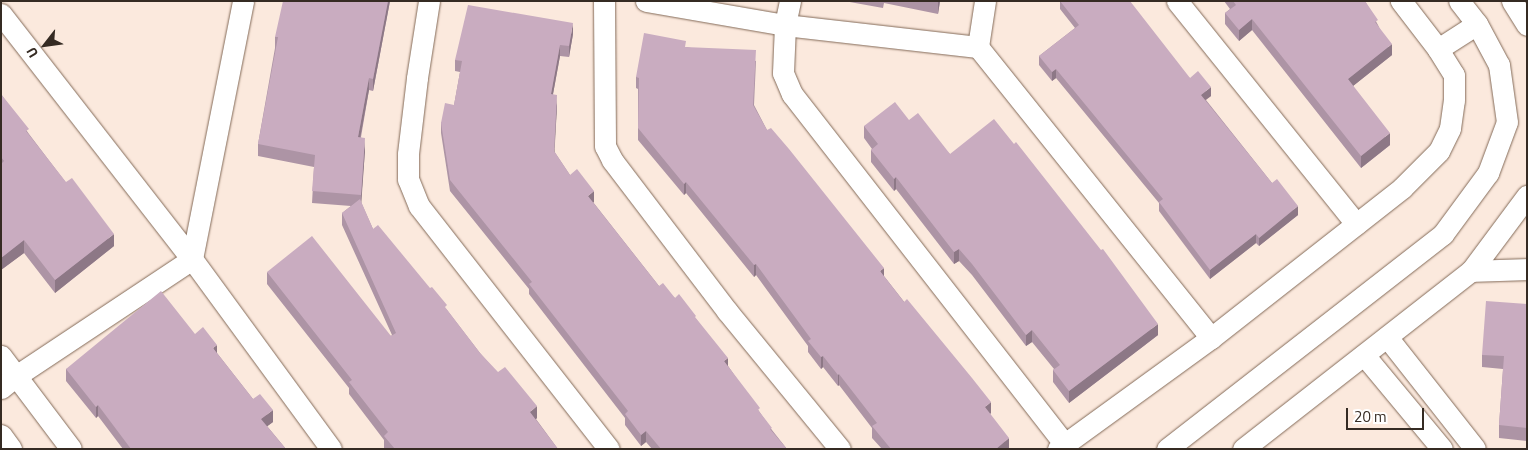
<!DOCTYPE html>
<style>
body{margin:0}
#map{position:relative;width:1528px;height:450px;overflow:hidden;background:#fbe9dd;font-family:"Titillium Web",sans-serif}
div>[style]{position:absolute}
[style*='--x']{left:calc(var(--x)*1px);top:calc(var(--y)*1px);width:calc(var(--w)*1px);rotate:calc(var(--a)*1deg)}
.roads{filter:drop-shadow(0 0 1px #836a58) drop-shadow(0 0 1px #836a58)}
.street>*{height:21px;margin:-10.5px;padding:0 10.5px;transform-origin:10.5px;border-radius:10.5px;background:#fff}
.wall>*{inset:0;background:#ad94a5}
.shaded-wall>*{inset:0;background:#8d7886}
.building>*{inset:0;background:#c9acc0}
span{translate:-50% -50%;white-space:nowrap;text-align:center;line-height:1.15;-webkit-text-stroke:4px #fff;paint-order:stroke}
.frame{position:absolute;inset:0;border:2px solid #352b23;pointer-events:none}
.north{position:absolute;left:20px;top:20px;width:50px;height:50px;-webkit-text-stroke:4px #fff;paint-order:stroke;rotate:240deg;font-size:14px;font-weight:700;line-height:20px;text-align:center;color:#352b23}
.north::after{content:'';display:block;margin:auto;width:18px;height:22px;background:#352b23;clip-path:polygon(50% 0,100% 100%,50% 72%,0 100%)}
.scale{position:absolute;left:1346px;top:408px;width:78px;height:22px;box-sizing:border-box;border:2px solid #352b23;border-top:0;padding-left:6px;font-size:15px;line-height:18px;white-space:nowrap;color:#352b23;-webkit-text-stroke:4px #fff;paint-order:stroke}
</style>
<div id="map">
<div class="roads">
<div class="street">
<div style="--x:429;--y:1;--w:78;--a:98.9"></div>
<div style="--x:417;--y:78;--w:77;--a:96.8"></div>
<div style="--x:408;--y:154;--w:25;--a:90"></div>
<div style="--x:408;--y:179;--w:29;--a:68"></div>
<div style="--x:419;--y:206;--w:308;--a:52"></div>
<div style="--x:604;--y:1;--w:145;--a:89.6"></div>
<div style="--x:605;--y:146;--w:16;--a:63"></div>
<div style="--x:612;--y:160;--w:190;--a:52.7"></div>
<div style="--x:727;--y:311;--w:178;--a:50.7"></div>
<div style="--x:646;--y:1;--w:141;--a:9.8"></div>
<div style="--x:785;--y:25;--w:194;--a:6.5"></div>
<div style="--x:790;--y:1;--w:25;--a:102"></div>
<div style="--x:785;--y:25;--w:48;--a:92.4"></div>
<div style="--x:783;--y:73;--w:23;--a:67"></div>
<div style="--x:792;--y:94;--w:443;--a:52.1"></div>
<div style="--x:985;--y:1;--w:47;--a:98.7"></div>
<div style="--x:978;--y:47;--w:373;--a:51.3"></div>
<div style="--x:1177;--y:1;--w:286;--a:51.2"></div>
<div style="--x:1512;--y:1;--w:28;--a:58"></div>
<div style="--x:1;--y:14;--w:311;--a:52.1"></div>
<div style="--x:192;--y:259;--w:235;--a:53.8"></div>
<div style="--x:1438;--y:49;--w:46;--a:-32.7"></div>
<div style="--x:1471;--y:271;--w:56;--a:-2"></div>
<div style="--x:1387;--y:337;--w:142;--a:51.8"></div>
<div style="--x:1364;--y:355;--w:122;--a:50.3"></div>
<div style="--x:1;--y:356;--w:116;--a:53"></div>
<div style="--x:1;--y:388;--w:19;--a:-39"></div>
<div style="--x:16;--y:376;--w:211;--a:-33.6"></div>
<div style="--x:192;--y:259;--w:263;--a:-78.8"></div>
<div style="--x:1;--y:435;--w:17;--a:54"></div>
<div style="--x:1058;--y:449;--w:189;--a:-36"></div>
<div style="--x:1211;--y:338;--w:243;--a:-38.1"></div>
<div style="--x:1402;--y:188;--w:52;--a:-45"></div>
<div style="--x:1439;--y:151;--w:25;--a:-64"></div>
<div style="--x:1450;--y:128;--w:28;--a:-82"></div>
<div style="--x:1454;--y:100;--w:25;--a:-90"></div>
<div style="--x:1454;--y:75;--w:31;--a:-122"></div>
<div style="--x:1438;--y:49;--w:61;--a:-127.6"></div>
<div style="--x:1167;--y:449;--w:350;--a:-37.9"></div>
<div style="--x:1443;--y:234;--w:76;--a:-53.6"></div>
<div style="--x:1488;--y:173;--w:54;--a:-69.6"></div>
<div style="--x:1507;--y:122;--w:58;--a:-98"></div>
<div style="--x:1499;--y:65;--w:47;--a:-118.2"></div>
<div style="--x:1477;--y:24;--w:29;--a:-128"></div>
<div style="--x:1243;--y:449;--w:289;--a:-38"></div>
<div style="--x:1471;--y:271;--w:94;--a:-53.3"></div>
</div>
</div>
<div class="wall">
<div style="clip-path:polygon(390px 1px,373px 91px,369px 90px,361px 137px,365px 150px,361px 202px,373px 229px,447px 310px,480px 353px,537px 418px,536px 419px,558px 449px,385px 449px,384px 448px,384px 440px,349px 394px,349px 388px,267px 284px,267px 272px,391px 336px,392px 335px,342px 225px,342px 213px,351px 206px,312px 203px,314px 167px,258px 156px,258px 144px,275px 48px,275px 37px)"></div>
<div style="clip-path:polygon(844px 1px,940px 1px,938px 14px,884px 3px,883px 8px)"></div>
<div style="clip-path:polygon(1060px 1px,1190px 78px,1211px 96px,1206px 100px,1272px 183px,1298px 215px,1259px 246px,1256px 243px,1210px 279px,1159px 211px,1159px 203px,1056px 78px,1052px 81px,1039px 65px,1039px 56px,1075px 28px,1060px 9px)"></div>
<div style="clip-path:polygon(1224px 1px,1365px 1px,1378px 25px,1392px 55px,1353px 86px,1390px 145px,1361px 168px,1252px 30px,1239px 41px,1225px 24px,1225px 13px,1230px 9px)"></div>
<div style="clip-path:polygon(573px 34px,569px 57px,560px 56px,553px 94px,557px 106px,554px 151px,570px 175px,594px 202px,593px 202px,659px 286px,675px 298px,696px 319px,772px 430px,787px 449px,652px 449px,646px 442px,641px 446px,625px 425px,625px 418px,529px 294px,529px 289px,450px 191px,441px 133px,441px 123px,454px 105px,460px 72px,455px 71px,455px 60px)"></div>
<div style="clip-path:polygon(686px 47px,756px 61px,754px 105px,767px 130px,884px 276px,991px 413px,990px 414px,1009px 449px,882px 449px,872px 438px,872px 428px,839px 385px,838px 386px,823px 367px,821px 369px,808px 352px,808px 346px,756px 275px,754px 277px,686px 193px,684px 195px,638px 140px,638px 89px,636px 88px,636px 77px)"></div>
<div style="clip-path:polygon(1px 94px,29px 134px,114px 246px,55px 293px,24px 253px,1px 270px)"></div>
<div style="clip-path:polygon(909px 120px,950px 154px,1158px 335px,1069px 403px,1053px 382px,1053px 370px,1054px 369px,1032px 342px,1026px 346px,972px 275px,959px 261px,954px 264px,896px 189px,894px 191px,871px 162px,871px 150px,872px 149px,864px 138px,864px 126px)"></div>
<div style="clip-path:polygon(1527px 304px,1527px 441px,1499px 438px,1499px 425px,1503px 369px,1482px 367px,1482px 355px)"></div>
<div style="clip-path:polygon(195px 334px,217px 353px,253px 399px,273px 422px,267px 426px,286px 449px,123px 449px,98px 416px,96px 418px,66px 381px,66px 369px)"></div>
</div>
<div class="shaded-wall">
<div style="clip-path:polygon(388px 1px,390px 1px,373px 91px,373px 79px)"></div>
<div style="clip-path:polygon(938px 1px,940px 1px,938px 14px)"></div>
<div style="clip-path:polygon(1252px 19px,1252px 30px,1239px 41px,1239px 30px)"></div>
<div style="clip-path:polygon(573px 23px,573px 34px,569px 57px,569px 46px)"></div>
<div style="clip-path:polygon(1392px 44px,1392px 55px,1348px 90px,1348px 79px)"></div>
<div style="clip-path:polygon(560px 45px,560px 56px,551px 105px,551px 94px)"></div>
<div style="clip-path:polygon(1056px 69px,1056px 78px,1052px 81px,1052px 72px)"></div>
<div style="clip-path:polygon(369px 78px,369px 90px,358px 149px,358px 137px)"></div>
<div style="clip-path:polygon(1211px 87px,1211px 96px,1201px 103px,1201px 95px)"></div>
<div style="clip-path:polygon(557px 95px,557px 106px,554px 161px,554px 151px)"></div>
<div style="clip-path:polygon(1390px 133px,1390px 145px,1361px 168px,1361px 156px)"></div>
<div style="clip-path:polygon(365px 138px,365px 150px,361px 207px,361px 195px)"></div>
<div style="clip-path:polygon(896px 177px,896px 189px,894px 191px,894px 179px)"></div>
<div style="clip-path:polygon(686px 182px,686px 193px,684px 195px,684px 184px)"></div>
<div style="clip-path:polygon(594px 191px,594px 202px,588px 207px,588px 196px)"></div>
<div style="clip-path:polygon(1298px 206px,1298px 215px,1259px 246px,1259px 238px)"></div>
<div style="clip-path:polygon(114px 234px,114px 246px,55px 293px,55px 280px)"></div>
<div style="clip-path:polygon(1256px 234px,1256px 243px,1210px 279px,1210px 270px)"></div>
<div style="clip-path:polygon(24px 240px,24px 253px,1px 270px,1px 258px)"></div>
<div style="clip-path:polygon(959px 249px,959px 261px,954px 264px,954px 252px)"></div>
<div style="clip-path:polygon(756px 264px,756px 275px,754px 277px,754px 265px)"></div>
<div style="clip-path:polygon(884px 268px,884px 279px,880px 271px)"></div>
<div style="clip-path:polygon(1158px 324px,1158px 335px,1069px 403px,1069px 391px)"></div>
<div style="clip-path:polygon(1032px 330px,1032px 342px,1026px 346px,1026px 335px)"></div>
<div style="clip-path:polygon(217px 345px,217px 356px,213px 348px)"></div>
<div style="clip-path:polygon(823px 356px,823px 367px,821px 369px,821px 357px)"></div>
<div style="clip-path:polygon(728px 358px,728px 369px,724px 361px)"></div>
<div style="clip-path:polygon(839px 374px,839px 385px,838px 386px,838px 375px)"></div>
<div style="clip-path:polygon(991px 402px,991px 413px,985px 418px,985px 407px)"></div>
<div style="clip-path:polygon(98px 405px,98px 416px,96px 418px,96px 407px)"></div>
<div style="clip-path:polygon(537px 406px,537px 418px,530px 424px,530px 412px)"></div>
<div style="clip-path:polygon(273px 410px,273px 422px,261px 431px,261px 419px)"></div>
<div style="clip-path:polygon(646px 431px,646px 442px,641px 446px,641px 435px)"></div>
<div style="clip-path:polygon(1009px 438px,1009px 449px,996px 449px)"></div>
</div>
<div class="building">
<div style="clip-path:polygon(283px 1px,388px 1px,373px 79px,369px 78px,358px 137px,365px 138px,361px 195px,312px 191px,315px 155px,258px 144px,278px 37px,275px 37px)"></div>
<div style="clip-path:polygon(1060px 1px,1130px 1px,1190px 78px,1198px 71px,1211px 87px,1201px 95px,1272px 183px,1277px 179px,1298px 206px,1259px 238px,1256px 234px,1210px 270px,1159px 202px,1163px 199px,1056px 69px,1052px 72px,1039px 56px,1079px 25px)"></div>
<div style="clip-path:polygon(1233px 1px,1365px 1px,1378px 20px,1375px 22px,1392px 44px,1348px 79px,1390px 133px,1361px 156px,1252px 19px,1239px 30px,1225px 13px,1236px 5px)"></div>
<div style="clip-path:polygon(468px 5px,573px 23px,569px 46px,560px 45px,551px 94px,557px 95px,554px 151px,570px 175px,577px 169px,594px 191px,588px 196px,659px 286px,663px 283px,675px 298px,679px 294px,696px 316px,695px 317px,728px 358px,724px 361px,760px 408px,758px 410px,772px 428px,770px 429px,787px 449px,661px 449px,646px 431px,641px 435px,625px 414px,628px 411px,529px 284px,532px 282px,450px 180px,441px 123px,445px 103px,454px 105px,462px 61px,455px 60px)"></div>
<div style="clip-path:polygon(644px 33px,686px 41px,685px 47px,756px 50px,753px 105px,767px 130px,771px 128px,789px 149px,884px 268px,880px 271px,904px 302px,907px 299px,972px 378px,991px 402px,985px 407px,1009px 438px,996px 449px,891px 449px,872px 426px,877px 423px,839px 374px,838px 375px,823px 356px,821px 357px,808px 341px,811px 339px,756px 264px,754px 265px,686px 182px,684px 184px,638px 128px,639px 78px,636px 77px)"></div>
<div style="clip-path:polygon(1px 94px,29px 129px,26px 131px,66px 182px,72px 178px,114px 234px,55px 280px,24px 240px,1px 258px,1px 164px,4px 161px,1px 157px)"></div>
<div style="clip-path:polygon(895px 102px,909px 120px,918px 113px,950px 154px,994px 119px,1014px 144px,1016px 142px,1101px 250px,1103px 249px,1158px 324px,1069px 391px,1053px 370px,1060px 365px,1032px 330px,1026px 335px,972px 264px,959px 249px,954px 252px,896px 177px,894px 179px,871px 150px,878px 144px,864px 126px)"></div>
<div style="clip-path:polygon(360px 199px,373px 229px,378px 225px,430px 288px,432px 287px,447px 305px,445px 307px,480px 353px,498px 372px,505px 367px,537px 406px,530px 412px,558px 449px,395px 449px,384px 436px,388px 432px,349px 382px,352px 380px,267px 272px,312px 236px,391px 336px,396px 333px,342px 213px)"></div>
<div style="clip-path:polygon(161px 291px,195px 334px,203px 327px,217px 345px,213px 348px,253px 399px,260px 394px,273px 410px,261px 419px,286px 449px,131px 449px,98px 405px,96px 407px,66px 369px)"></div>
<div style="clip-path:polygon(1486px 301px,1527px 304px,1527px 428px,1499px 425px,1504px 356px,1482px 355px)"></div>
</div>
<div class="frame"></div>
<div class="north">U</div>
<div class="scale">20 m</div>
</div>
